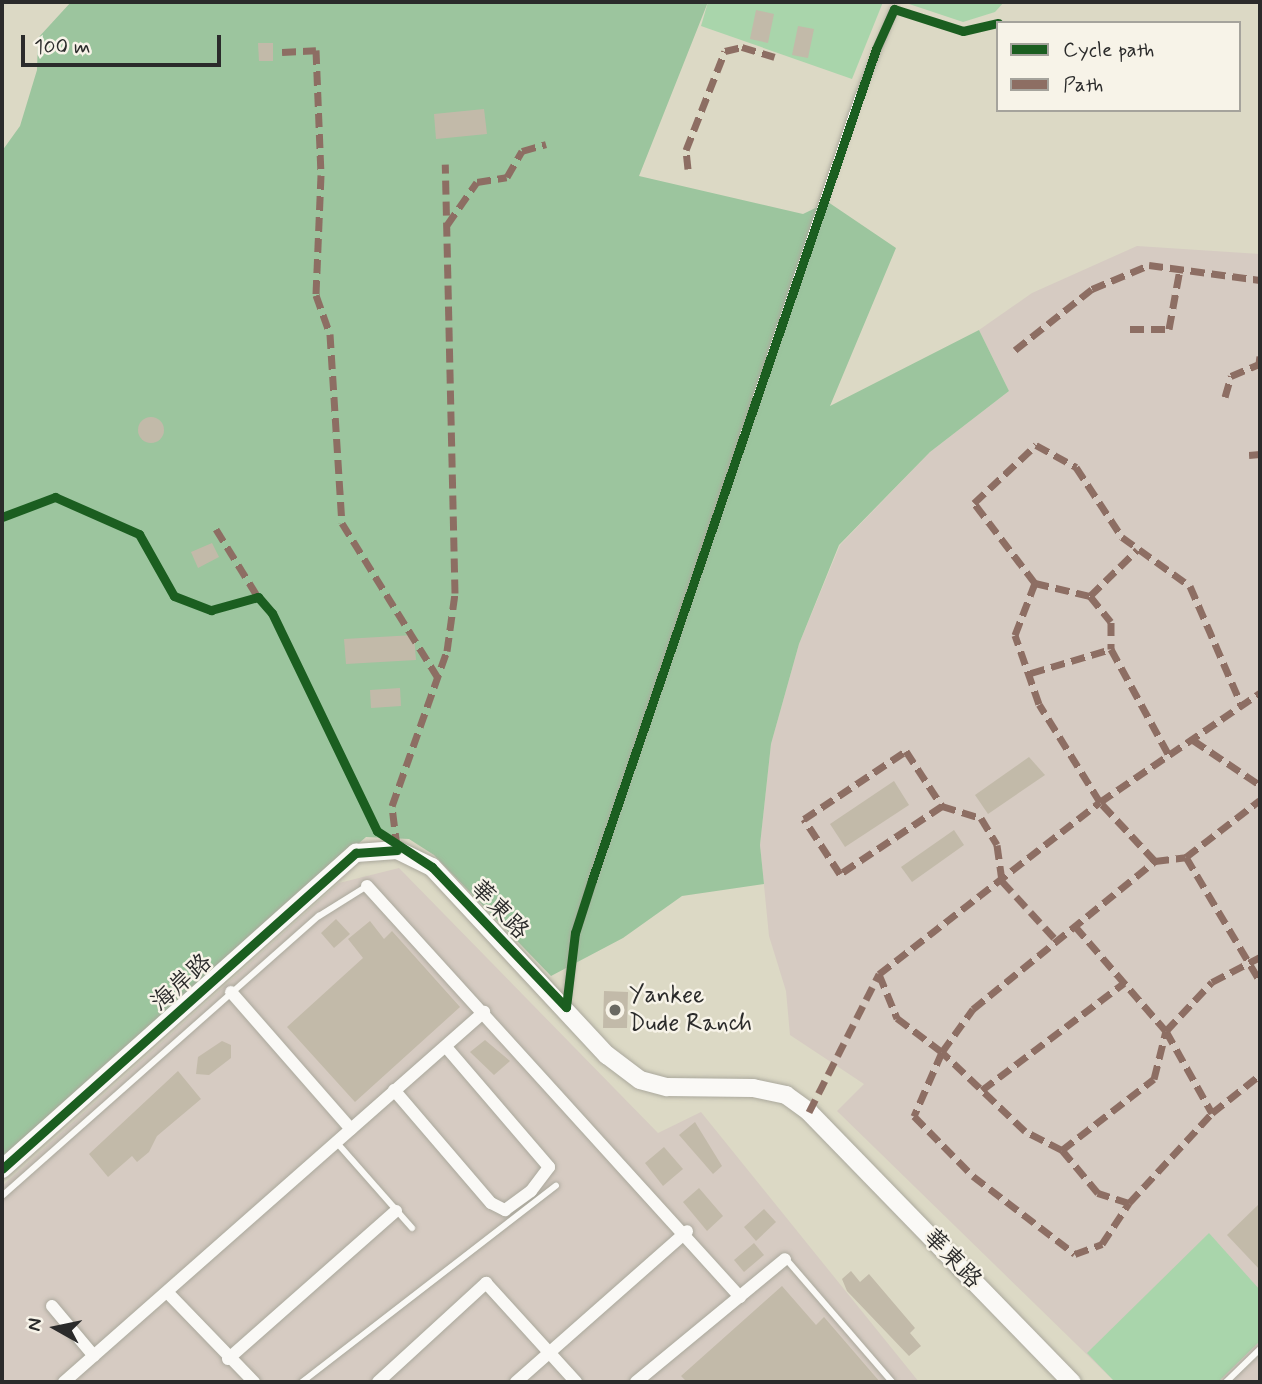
<!DOCTYPE html>
<meta charset="utf-8">
<style>
body{margin:0}
#map{position:relative;width:1262px;height:1384px;overflow:hidden;background:#dcd9c5;font-family:Mynerve,"LXGW WenKai TC",sans-serif}
div>[style]{position:absolute}
[style*='--x']{left:calc(var(--x)*1px);top:calc(var(--y)*1px);width:calc(var(--w)*1px);rotate:calc(var(--a)*1deg)}
.industrial>*{inset:0;background:#d6cbc2}
.green>*{inset:0;background:#a9d5ab}
.forest>*{inset:0;background:#9cc59e}
.building>*{inset:0;background:#c2baa9}
.round{border-radius:50%}
.roads{filter:drop-shadow(0 0 2px #aaa89c) drop-shadow(0 0 2px #aaa89c)}
.lane>*{height:6px;margin:-3px;padding:0 3px;transform-origin:3px;border-radius:3px;background:#faf9f6}
.street>*{height:12px;margin:-6px;padding:0 6px;transform-origin:6px;border-radius:6px;background:#faf9f6}
.secondary>*{height:18px;margin:-9px;padding:0 9px;transform-origin:9px;border-radius:9px;background:#faf9f6}
.quiet>*{height:7px;margin-top:-3.5px;transform-origin:0;background:repeating-linear-gradient(90deg,#8d6e63 0 14px,transparent 0 21px)}
.cycleway>*{height:9px;margin:-4.5px;padding:0 4.5px;transform-origin:4.5px;border-radius:4.5px;background:#1b5e20}
.dots>*{width:19px;height:19px;translate:-50% -50%;box-sizing:border-box;border:4px solid #f7f3e8;border-radius:50%}
span{translate:-50% -50%;white-space:nowrap;text-align:center;line-height:1.15;-webkit-text-stroke:5px #f7f3e8;paint-order:stroke}
.street-label{font-size:24px;color:#2b2b2b}
.poi-label{font-size:24px;color:#2b2b2b}
.left{translate:0 -50%;text-align:left}
.frame{position:absolute;inset:0;border:4px solid #2b2b2b;pointer-events:none}
.legend{position:absolute;left:996px;top:21px;width:245px;height:91px;box-sizing:border-box;background:#f7f3e8;border:2px solid #a5a39c;margin:0;padding:9px 12px;list-style:none;font-size:21px;color:#2b2b2b}
.legend li{display:flex;align-items:center;gap:14px;height:35px}
.legend b{width:35px;border:2px solid #a5a39c}
.north{position:absolute;left:21px;top:1293px;width:70px;height:70px;-webkit-text-stroke:5px #f7f3e8;paint-order:stroke;rotate:279deg;font-size:19px;font-weight:700;line-height:28px;text-align:center;color:#2b2b2b}
.north::after{content:'';display:block;margin:auto;width:24px;height:32px;background:#2b2b2b;clip-path:polygon(50% 0,100% 100%,50% 72%,0 100%)}
.scale{position:absolute;left:21px;top:35px;width:200px;height:32px;box-sizing:border-box;border:4px solid #2b2b2b;border-top:0;padding-left:9px;font-size:21px;line-height:24px;white-space:nowrap;color:#2b2b2b;-webkit-text-stroke:5px #f7f3e8;paint-order:stroke}
</style>
<div id="map">
<div class="industrial">
<div style="clip-path:polygon(1137px 246px,1260px 254px,1260px 1382px,1115px 1382px,837px 1111px,864px 1084px,790px 1035px,786px 991px,769px 936px,760px 845px,771px 744px,799px 644px,840px 545px,930px 452px,1009px 391px,979px 330px,1032px 293px)"></div>
<div style="clip-path:polygon(399px 868px,658px 1133px,701px 1112px,919px 1382px,2px 1382px,2px 1186px,339px 883px)"></div>
</div>
<div class="green">
<div style="clip-path:polygon(708px 2px,883px 2px,852px 79px,701px 26px)"></div>
<div style="clip-path:polygon(903px 2px,1004px 2px,995px 12px,963px 22px)"></div>
<div style="clip-path:polygon(1209px 1233px,1260px 1290px,1260px 1341px,1218px 1382px,1115px 1382px,1087px 1353px)"></div>
</div>
<div class="forest">
<div style="clip-path:polygon(71px 2px,708px 2px,639px 176px,803px 214px,828px 202px,896px 248px,830px 406px,979px 330px,1009px 391px,930px 452px,839px 545px,799px 644px,771px 744px,760px 845px,764px 884px,682px 896px,623px 938px,551px 976px,434px 855px,409px 839px,366px 837px,2px 1157px,2px 151px,20px 126px,37px 70px,38px 38px)"></div>
</div>
<div class="building">
<div style="clip-path:polygon(756px 10px,774px 14px,768px 43px,750px 39px)"></div>
<div style="clip-path:polygon(798px 26px,814px 29px,808px 58px,792px 55px)"></div>
<div style="clip-path:polygon(258px 43px,273px 43px,273px 61px,259px 61px)"></div>
<div style="clip-path:polygon(484px 109px,487px 134px,436px 139px,434px 114px)"></div>
<div class="round" style="left:138px;top:417px;width:26px;height:26px"></div>
<div style="clip-path:polygon(212px 543px,219px 557px,198px 568px,191px 552px)"></div>
<div style="clip-path:polygon(414px 635px,416px 660px,346px 664px,344px 639px)"></div>
<div style="clip-path:polygon(400px 688px,401px 706px,371px 708px,370px 690px)"></div>
<div style="clip-path:polygon(1029px 757px,1045px 775px,988px 814px,975px 795px)"></div>
<div style="clip-path:polygon(894px 781px,909px 805px,845px 847px,830px 824px)"></div>
<div style="clip-path:polygon(954px 830px,964px 845px,912px 882px,901px 867px)"></div>
<div style="clip-path:polygon(336px 919px,350px 934px,334px 948px,321px 933px)"></div>
<div style="clip-path:polygon(370px 921px,384px 939px,392px 931px,460px 1007px,355px 1102px,287px 1027px,363px 958px,348px 939px)"></div>
<div style="clip-path:polygon(604px 991px,628px 992px,627px 1028px,603px 1028px)"></div>
<div style="clip-path:polygon(485px 1040px,510px 1061px,494px 1075px,470px 1052px)"></div>
<div style="clip-path:polygon(222px 1041px,231px 1045px,231px 1058px,209px 1075px,196px 1074px,198px 1057px)"></div>
<div style="clip-path:polygon(178px 1071px,201px 1099px,157px 1136px,149px 1152px,137px 1162px,132px 1156px,108px 1177px,89px 1154px)"></div>
<div style="clip-path:polygon(695px 1122px,722px 1166px,713px 1174px,679px 1135px)"></div>
<div style="clip-path:polygon(664px 1147px,683px 1169px,663px 1186px,645px 1163px)"></div>
<div style="clip-path:polygon(699px 1188px,723px 1216px,707px 1231px,683px 1202px)"></div>
<div style="clip-path:polygon(1260px 1203px,1260px 1270px,1227px 1235px)"></div>
<div style="clip-path:polygon(764px 1209px,776px 1222px,756px 1241px,744px 1227px)"></div>
<div style="clip-path:polygon(754px 1243px,764px 1255px,744px 1272px,734px 1260px)"></div>
<div style="clip-path:polygon(851px 1271px,860px 1282px,869px 1274px,915px 1328px,910px 1333px,921px 1346px,909px 1356px,847px 1291px,842px 1279px)"></div>
<div style="clip-path:polygon(782px 1286px,816px 1325px,824px 1317px,880px 1382px,687px 1382px,681px 1376px)"></div>
</div>
<div class="roads">
<div class="lane">
<div style="--x:566;--y:1005;--w:73;--a:-82.9"></div>
<div style="--x:575;--y:933;--w:56;--a:-72.2"></div>
<div style="--x:592;--y:880;--w:827;--a:-71.24"></div>
<div style="--x:858;--y:97;--w:95;--a:-67.8"></div>
<div style="--x:338;--y:1144;--w:112;--a:48.6"></div>
<div style="--x:2;--y:1196;--w:423;--a:-41.5"></div>
<div style="--x:319;--y:916;--w:57;--a:-32"></div>
<div style="--x:786;--y:1259;--w:162;--a:49.2"></div>
<div style="--x:302;--y:1382;--w:321;--a:-37.7"></div>
<div style="--x:1226;--y:1382;--w:47;--a:-44.1"></div>
</div>
<div class="street">
<div style="--x:367;--y:886;--w:555;--a:47.77"></div>
<div style="--x:231;--y:992;--w:182;--a:48.8"></div>
<div style="--x:394;--y:1090;--w:149;--a:49.4"></div>
<div style="--x:491;--y:1203;--w:16;--a:27"></div>
<div style="--x:505;--y:1210;--w:32;--a:-36"></div>
<div style="--x:531;--y:1191;--w:30;--a:-53"></div>
<div style="--x:549;--y:1167;--w:158;--a:-130.6"></div>
<div style="--x:168;--y:1293;--w:124;--a:46"></div>
<div style="--x:52;--y:1306;--w:65;--a:50"></div>
<div style="--x:228;--y:1359;--w:224;--a:-41.4"></div>
<div style="--x:64;--y:1382;--w:560;--a:-41.38"></div>
<div style="--x:378;--y:1382;--w:147;--a:-42.5"></div>
<div style="--x:486;--y:1283;--w:134;--a:47.7"></div>
<div style="--x:516;--y:1382;--w:228;--a:-41.4"></div>
<div style="--x:636;--y:1382;--w:193;--a:-39.5"></div>
</div>
<div class="secondary">
<div style="--x:2;--y:1169;--w:475;--a:-41.8"></div>
<div style="--x:356;--y:853;--w:41;--a:-4.2"></div>
<div style="--x:397;--y:850;--w:39;--a:26"></div>
<div style="--x:432;--y:867;--w:257;--a:47.1"></div>
<div style="--x:607;--y:1055;--w:41;--a:37.1"></div>
<div style="--x:640;--y:1080;--w:28;--a:15"></div>
<div style="--x:667;--y:1087;--w:86;--a:0.7"></div>
<div style="--x:753;--y:1088;--w:34;--a:12"></div>
<div style="--x:786;--y:1095;--w:29;--a:36"></div>
<div style="--x:809;--y:1112;--w:377;--a:45.8"></div>
</div>
</div>
<div class="quiet">
<div style="--x:282;--y:52;--w:34;--a:-3"></div>
<div style="--x:316;--y:50;--w:125;--a:87.7"></div>
<div style="--x:321;--y:175;--w:120;--a:92.4"></div>
<div style="--x:316;--y:295;--w:41;--a:70.3"></div>
<div style="--x:330;--y:334;--w:189;--a:86.4"></div>
<div style="--x:342;--y:523;--w:182;--a:58.2"></div>
<div style="--x:688;--y:169;--w:19;--a:-96"></div>
<div style="--x:686;--y:150;--w:106;--a:-68.5"></div>
<div style="--x:725;--y:51;--w:17;--a:-13"></div>
<div style="--x:742;--y:47;--w:34;--a:17"></div>
<div style="--x:447;--y:225;--w:52;--a:-55.1"></div>
<div style="--x:477;--y:182;--w:30;--a:-9"></div>
<div style="--x:507;--y:177;--w:30;--a:-60"></div>
<div style="--x:522;--y:151;--w:25;--a:-16"></div>
<div style="--x:1130;--y:329;--w:39;--a:0"></div>
<div style="--x:1169;--y:329;--w:61;--a:-79.6"></div>
<div style="--x:1015;--y:350;--w:98;--a:-38.4"></div>
<div style="--x:1092;--y:289;--w:62;--a:-22.8"></div>
<div style="--x:1149;--y:265;--w:112;--a:7.7"></div>
<div style="--x:1225;--y:397;--w:22;--a:-74"></div>
<div style="--x:1231;--y:376;--w:30;--a:-23"></div>
<div style="--x:1259;--y:364;--w:8;--a:-83"></div>
<div style="--x:1249;--y:455;--w:11;--a:-5"></div>
<div style="--x:216;--y:529;--w:80;--a:58.3"></div>
<div style="--x:1035;--y:583;--w:57;--a:13.3"></div>
<div style="--x:1090;--y:596;--w:33;--a:51"></div>
<div style="--x:1111;--y:622;--w:27;--a:90"></div>
<div style="--x:1111;--y:649;--w:123;--a:61.4"></div>
<div style="--x:1090;--y:596;--w:66;--a:-44.4"></div>
<div style="--x:1031;--y:673;--w:84;--a:-16.7"></div>
<div style="--x:1193;--y:740;--w:81;--a:33.9"></div>
<div style="--x:906;--y:751;--w:66;--a:56.8"></div>
<div style="--x:942;--y:806;--w:123;--a:146.3"></div>
<div style="--x:840;--y:874;--w:66;--a:-123.2"></div>
<div style="--x:804;--y:819;--w:123;--a:-33.7"></div>
<div style="--x:942;--y:806;--w:41;--a:17.1"></div>
<div style="--x:981;--y:818;--w:31;--a:59"></div>
<div style="--x:997;--y:845;--w:36;--a:82"></div>
<div style="--x:1002;--y:881;--w:81;--a:47.5"></div>
<div style="--x:397;--y:847;--w:41;--a:-97"></div>
<div style="--x:392;--y:806;--w:164;--a:-70.5"></div>
<div style="--x:447;--y:651;--w:59;--a:-82.1"></div>
<div style="--x:455;--y:593;--w:429;--a:-91.3"></div>
<div style="--x:1186;--y:857;--w:144;--a:59.2"></div>
<div style="--x:1155;--y:861;--w:81;--a:-133"></div>
<div style="--x:1100;--y:802;--w:115;--a:-121.9"></div>
<div style="--x:1039;--y:704;--w:73;--a:-109.2"></div>
<div style="--x:1015;--y:635;--w:56;--a:-69"></div>
<div style="--x:1035;--y:583;--w:101;--a:-127.3"></div>
<div style="--x:974;--y:503;--w:85;--a:-43.1"></div>
<div style="--x:1036;--y:445;--w:46;--a:28.8"></div>
<div style="--x:1076;--y:467;--w:84;--a:56.7"></div>
<div style="--x:1122;--y:537;--w:84;--a:35.8"></div>
<div style="--x:1190;--y:586;--w:131;--a:66.6"></div>
<div style="--x:1075;--y:926;--w:139;--a:49.1"></div>
<div style="--x:1166;--y:1031;--w:94;--a:60.7"></div>
<div style="--x:879;--y:974;--w:48;--a:67.8"></div>
<div style="--x:897;--y:1018;--w:56;--a:37.1"></div>
<div style="--x:942;--y:1052;--w:70;--a:113.6"></div>
<div style="--x:914;--y:1116;--w:84;--a:45.5"></div>
<div style="--x:973;--y:1176;--w:128;--a:37.4"></div>
<div style="--x:1075;--y:1254;--w:29;--a:-20"></div>
<div style="--x:1102;--y:1244;--w:49;--a:-56.6"></div>
<div style="--x:1129;--y:1203;--w:122;--a:-47.3"></div>
<div style="--x:1212;--y:1113;--w:61;--a:-38.4"></div>
<div style="--x:982;--y:1090;--w:178;--a:-37"></div>
<div style="--x:809;--y:1112;--w:155;--a:-63.1"></div>
<div style="--x:879;--y:974;--w:280;--a:-37.9"></div>
<div style="--x:1100;--y:802;--w:194;--a:-34.3"></div>
<div style="--x:1062;--y:1150;--w:116;--a:-37.7"></div>
<div style="--x:1154;--y:1079;--w:49;--a:-76"></div>
<div style="--x:1166;--y:1031;--w:67;--a:-46.8"></div>
<div style="--x:1212;--y:982;--w:54;--a:-27.5"></div>
<div style="--x:1129;--y:1203;--w:33;--a:-162"></div>
<div style="--x:1098;--y:1193;--w:56;--a:-129.9"></div>
<div style="--x:1062;--y:1150;--w:42;--a:-152.8"></div>
<div style="--x:1025;--y:1131;--w:115;--a:-136.4"></div>
<div style="--x:942;--y:1052;--w:53;--a:-54.2"></div>
<div style="--x:973;--y:1009;--w:235;--a:-39.1"></div>
<div style="--x:1155;--y:861;--w:31;--a:-7"></div>
<div style="--x:1186;--y:857;--w:93;--a:-37.6"></div>
</div>
<div class="cycleway">
<div style="--x:2;--y:517;--w:57;--a:-20.7"></div>
<div style="--x:55;--y:497;--w:92;--a:23.8"></div>
<div style="--x:139;--y:534;--w:71;--a:60.6"></div>
<div style="--x:174;--y:596;--w:40;--a:21"></div>
<div style="--x:211;--y:610;--w:49;--a:-15.5"></div>
<div style="--x:258;--y:597;--w:21;--a:49"></div>
<div style="--x:272;--y:613;--w:242;--a:64.3"></div>
<div style="--x:377;--y:831;--w:66;--a:33.2"></div>
<div style="--x:432;--y:867;--w:194;--a:46.3"></div>
<div style="--x:566;--y:1007;--w:75;--a:-83.1"></div>
<div style="--x:575;--y:933;--w:56;--a:-72.2"></div>
<div style="--x:592;--y:880;--w:878;--a:-71.13"></div>
<div style="--x:876;--y:49;--w:44;--a:-65.8"></div>
<div style="--x:894;--y:9;--w:72;--a:17.7"></div>
<div style="--x:963;--y:31;--w:36;--a:-13"></div>
<div style="--x:2;--y:1169;--w:475;--a:-41.8"></div>
<div style="--x:356;--y:853;--w:41;--a:-4.2"></div>
</div>
<div class="dots">
<div style="left:615px;top:1010px;background:#696861"></div>
</div>
<div class="street-label">
<span style="left:499px;top:910px;rotate:46deg">華東路</span>
<span style="left:182px;top:983px;rotate:-42deg">海岸路</span>
<span style="left:952px;top:1259px;rotate:46deg">華東路</span>
</div>
<div class="poi-label">
<span class="left" style="left:629px;top:1010px">Yankee<br>Dude Ranch</span>
</div>
<div class="frame"></div>
<ul class="legend">
<li><b style="height:9px;background:#1b5e20"></b>Cycle path</li>
<li><b style="height:9px;background:#8d6e63"></b>Path</li>
</ul>
<div class="north">N</div>
<div class="scale">100 m</div>
</div>
